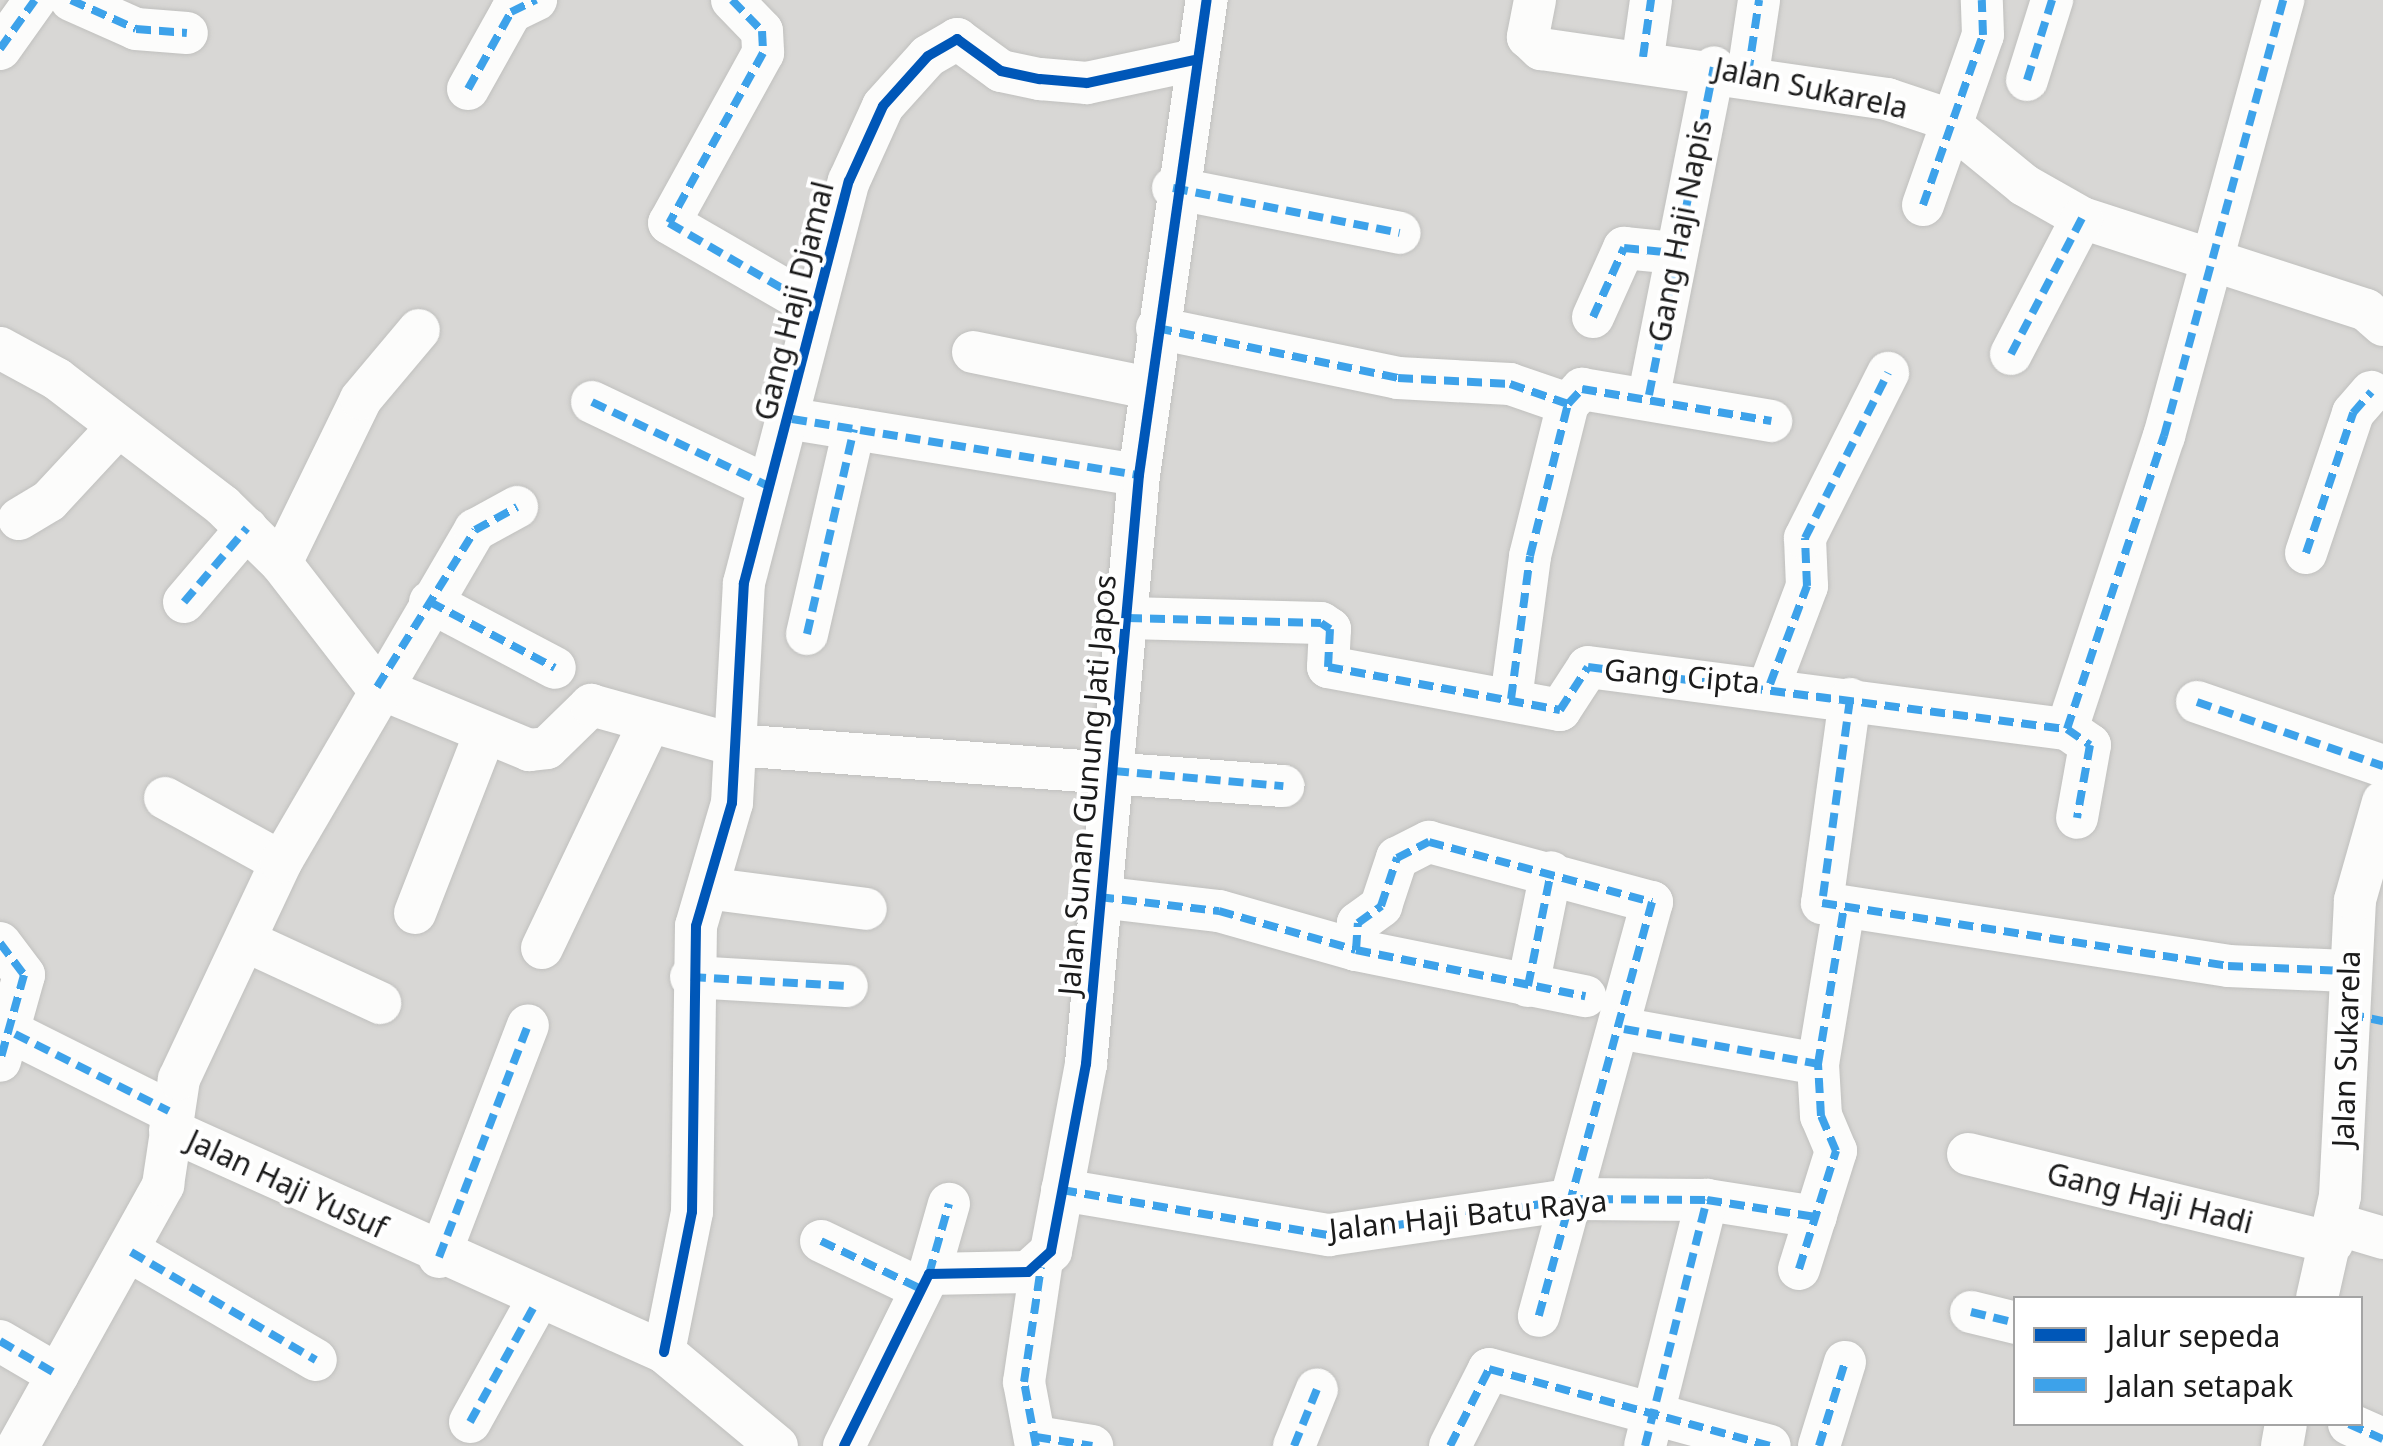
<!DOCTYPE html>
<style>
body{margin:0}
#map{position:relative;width:2383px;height:1446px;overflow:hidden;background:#e9e8e3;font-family:"Noto Sans",sans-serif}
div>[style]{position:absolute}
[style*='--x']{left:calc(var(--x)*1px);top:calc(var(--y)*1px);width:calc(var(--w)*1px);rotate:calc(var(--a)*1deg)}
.residential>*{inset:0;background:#d8d7d5}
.roads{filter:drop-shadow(0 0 2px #c0c0be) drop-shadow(0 0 2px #c0c0be)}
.minor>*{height:42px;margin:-21px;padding:0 21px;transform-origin:21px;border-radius:21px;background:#fcfcfb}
.quiet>*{height:8px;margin-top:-4px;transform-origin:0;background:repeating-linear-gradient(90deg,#3da2ea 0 15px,transparent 0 23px)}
.cycleway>*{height:10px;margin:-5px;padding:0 5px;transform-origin:5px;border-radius:5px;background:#0057b8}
span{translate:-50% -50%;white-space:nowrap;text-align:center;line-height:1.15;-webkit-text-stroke:8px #fff;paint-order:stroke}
.street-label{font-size:30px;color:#1b1b1b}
.legend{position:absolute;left:2013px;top:1296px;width:350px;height:130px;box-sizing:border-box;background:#fff;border:2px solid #a4a4a4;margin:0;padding:12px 18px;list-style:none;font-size:30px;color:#1b1b1b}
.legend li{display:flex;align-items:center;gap:20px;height:50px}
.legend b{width:50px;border:2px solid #a4a4a4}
</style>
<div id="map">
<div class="residential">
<div style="clip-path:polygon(evenodd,0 0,2383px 0,2383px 1446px,0 1446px,0 0,2016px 1298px,2360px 1298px,2360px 1424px,2016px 1424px,2016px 1298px)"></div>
</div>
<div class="roads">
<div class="minor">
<div style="--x:71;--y:0;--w:71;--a:24"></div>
<div style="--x:136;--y:29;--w:51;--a:4.5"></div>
<div style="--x:732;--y:0;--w:43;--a:45.9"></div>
<div style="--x:762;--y:31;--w:22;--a:87"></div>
<div style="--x:763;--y:53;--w:194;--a:118.9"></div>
<div style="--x:669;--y:223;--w:166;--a:30"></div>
<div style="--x:1535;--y:0;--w:38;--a:101"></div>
<div style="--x:1528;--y:37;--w:18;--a:43"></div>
<div style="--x:1541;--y:49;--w:350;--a:8.2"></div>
<div style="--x:1887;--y:99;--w:57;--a:18.4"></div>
<div style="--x:1941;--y:117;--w:107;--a:39.3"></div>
<div style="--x:2024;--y:185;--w:67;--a:29.6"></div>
<div style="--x:2082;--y:218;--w:299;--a:17.9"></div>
<div style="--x:2366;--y:310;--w:23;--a:41"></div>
<div style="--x:0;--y:49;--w:60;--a:-54.5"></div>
<div style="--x:1643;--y:57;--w:58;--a:-82"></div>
<div style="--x:1748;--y:74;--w:75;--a:-81.5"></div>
<div style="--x:2027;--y:80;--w:84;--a:-72.6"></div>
<div style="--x:468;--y:89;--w:88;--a:-60.8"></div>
<div style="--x:511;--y:12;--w:28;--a:-26"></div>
<div style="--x:1173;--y:188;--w:231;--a:11.2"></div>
<div style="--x:1923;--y:205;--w:180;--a:-70.6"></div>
<div style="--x:1983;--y:35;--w:35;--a:-92"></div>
<div style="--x:1593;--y:317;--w:76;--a:-65.8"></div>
<div style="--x:1624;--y:248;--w:50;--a:5.7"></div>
<div style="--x:1157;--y:328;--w:246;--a:11.7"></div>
<div style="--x:1398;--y:378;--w:112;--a:3.1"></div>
<div style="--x:1510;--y:384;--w:61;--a:19"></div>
<div style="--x:1568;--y:404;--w:21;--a:-47"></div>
<div style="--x:1582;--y:389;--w:192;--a:9.6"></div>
<div style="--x:0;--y:348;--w:65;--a:28.5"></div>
<div style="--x:57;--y:379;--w:209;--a:37.4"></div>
<div style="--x:223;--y:506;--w:81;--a:44.5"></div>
<div style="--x:281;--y:563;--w:157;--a:52.3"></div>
<div style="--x:973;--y:352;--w:180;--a:11.6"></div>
<div style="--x:2011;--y:354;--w:153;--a:-62.4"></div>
<div style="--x:1649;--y:395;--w:334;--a:-78.8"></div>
<div style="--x:592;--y:402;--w:195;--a:25.5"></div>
<div style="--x:792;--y:419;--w:351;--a:9.2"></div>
<div style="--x:19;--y:519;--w:35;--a:-31"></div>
<div style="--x:49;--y:501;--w:98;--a:-47.1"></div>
<div style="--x:2306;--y:553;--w:148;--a:-71.4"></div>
<div style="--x:2353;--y:413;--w:28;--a:-49"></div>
<div style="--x:281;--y:563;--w:182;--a:-64"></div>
<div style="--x:361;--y:399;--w:90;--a:-50"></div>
<div style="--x:184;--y:602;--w:97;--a:-49.6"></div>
<div style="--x:430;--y:602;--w:141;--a:27.8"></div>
<div style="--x:1127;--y:618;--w:194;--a:1.5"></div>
<div style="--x:1321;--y:623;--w:11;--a:34"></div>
<div style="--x:1330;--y:629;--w:38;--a:93"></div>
<div style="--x:1328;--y:667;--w:236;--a:10.5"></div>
<div style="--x:1560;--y:710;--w:51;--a:-56.9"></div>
<div style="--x:1588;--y:667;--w:483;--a:7.4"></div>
<div style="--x:2067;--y:729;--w:28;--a:35"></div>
<div style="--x:2090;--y:745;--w:74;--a:100.1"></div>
<div style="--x:807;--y:634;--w:210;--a:-77.1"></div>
<div style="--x:1770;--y:684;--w:105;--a:-69.3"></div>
<div style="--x:1807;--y:586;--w:48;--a:-92.4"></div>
<div style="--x:1805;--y:538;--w:185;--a:-63.3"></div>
<div style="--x:377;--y:687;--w:165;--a:22.5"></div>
<div style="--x:529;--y:750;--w:18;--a:-6"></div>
<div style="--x:547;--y:748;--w:62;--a:-44.3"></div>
<div style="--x:591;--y:705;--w:149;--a:15.5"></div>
<div style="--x:735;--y:745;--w:550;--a:4.28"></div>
<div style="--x:1511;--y:699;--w:144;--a:-82.4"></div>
<div style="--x:1530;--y:556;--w:157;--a:-76"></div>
<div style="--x:1850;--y:699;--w:206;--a:97.8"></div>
<div style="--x:1822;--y:903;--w:411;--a:8.8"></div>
<div style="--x:2228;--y:966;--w:118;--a:2.4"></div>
<div style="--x:2197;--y:702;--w:197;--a:19"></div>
<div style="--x:2067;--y:729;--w:309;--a:-71.7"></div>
<div style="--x:2164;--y:436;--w:452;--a:-74.7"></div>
<div style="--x:165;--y:798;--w:132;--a:28.9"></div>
<div style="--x:713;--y:889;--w:154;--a:7.4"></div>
<div style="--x:1099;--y:897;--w:121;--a:6.7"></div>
<div style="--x:1219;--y:911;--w:142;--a:15.9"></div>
<div style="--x:1356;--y:950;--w:234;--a:11.4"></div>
<div style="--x:415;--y:913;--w:190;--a:-68.7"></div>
<div style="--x:246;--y:941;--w:148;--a:24.8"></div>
<div style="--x:0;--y:943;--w:40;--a:53"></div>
<div style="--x:24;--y:975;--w:89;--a:105.6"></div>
<div style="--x:542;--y:948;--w:244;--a:-64.5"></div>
<div style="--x:1356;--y:950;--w:27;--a:-86"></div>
<div style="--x:1358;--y:923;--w:29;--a:-36"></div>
<div style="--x:1381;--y:906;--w:51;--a:-71.6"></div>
<div style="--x:1397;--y:858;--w:36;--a:-27"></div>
<div style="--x:1429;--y:842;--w:231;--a:15.1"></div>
<div style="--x:1652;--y:902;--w:429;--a:105.3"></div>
<div style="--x:691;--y:977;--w:156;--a:3.3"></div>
<div style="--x:1528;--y:986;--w:116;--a:-78.6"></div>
<div style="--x:1624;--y:1029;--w:197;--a:10.2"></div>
<div style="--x:15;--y:1034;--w:172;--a:26.6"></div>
<div style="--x:170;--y:1130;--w:542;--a:24.2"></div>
<div style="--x:664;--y:1352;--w:147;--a:39.8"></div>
<div style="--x:1968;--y:1154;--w:375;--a:13.7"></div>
<div style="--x:1062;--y:1190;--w:271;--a:9.6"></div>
<div style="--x:1329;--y:1235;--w:249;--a:-8.3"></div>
<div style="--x:1575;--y:1199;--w:132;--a:0.4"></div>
<div style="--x:1707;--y:1200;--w:110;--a:8.9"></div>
<div style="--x:2336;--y:1224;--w:49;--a:16.6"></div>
<div style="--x:821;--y:1241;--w:109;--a:25.6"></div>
<div style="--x:131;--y:1252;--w:214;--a:30.3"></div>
<div style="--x:439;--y:1257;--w:248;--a:-69"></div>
<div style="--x:1799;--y:1269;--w:124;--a:-72.6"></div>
<div style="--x:1836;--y:1151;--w:38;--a:-113"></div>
<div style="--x:1821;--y:1116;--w:52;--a:-93.3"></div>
<div style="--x:1818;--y:1064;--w:159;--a:-80.6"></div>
<div style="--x:929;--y:1274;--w:73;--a:-74.1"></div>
<div style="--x:2317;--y:1298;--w:105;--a:-77.3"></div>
<div style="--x:2340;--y:1196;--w:296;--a:-87.1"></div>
<div style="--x:2355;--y:900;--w:102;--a:-74.1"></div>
<div style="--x:1971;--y:1312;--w:46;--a:13.7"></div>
<div style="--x:0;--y:1341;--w:67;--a:30.4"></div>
<div style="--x:664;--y:1352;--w:143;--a:-78.7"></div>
<div style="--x:692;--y:1212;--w:286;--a:-89.2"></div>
<div style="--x:696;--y:926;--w:128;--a:-73.7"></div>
<div style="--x:732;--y:803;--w:220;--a:-86.9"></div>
<div style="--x:744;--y:583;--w:415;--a:-75.4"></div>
<div style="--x:849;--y:181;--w:82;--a:-65.6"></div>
<div style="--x:883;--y:106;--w:67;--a:-48"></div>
<div style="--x:928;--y:56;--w:34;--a:-30"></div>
<div style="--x:957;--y:39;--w:54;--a:36"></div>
<div style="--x:1001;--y:71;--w:40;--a:12"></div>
<div style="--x:1040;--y:79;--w:47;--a:4.9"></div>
<div style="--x:1087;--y:83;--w:109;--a:-12.1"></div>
<div style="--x:470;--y:1422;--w:138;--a:-61"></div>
<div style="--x:2349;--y:1424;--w:37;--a:24"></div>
<div style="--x:1036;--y:1437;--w:57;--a:9.1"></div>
<div style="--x:18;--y:1446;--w:299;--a:-60.9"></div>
<div style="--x:163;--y:1185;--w:107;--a:-81.4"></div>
<div style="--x:179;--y:1079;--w:240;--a:-64.8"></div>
<div style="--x:281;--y:862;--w:385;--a:-59.7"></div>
<div style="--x:475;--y:530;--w:48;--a:-28.7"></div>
<div style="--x:844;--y:1446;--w:192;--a:-63.7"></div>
<div style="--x:929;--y:1274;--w:99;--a:-1.2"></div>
<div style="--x:1028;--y:1272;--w:31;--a:-42"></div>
<div style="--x:1051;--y:1251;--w:190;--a:-79.4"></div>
<div style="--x:1086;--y:1064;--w:591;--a:-84.86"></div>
<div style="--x:1139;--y:475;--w:480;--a:-81.9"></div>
<div style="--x:1036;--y:1446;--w:65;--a:-100.6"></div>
<div style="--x:1024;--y:1382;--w:116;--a:-81.6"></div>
<div style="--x:1294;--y:1446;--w:61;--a:-68"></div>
<div style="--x:1450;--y:1446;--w:86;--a:-63.1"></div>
<div style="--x:1489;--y:1369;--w:291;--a:15.3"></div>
<div style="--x:1645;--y:1446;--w:254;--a:-75.9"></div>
<div style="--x:1819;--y:1446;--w:88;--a:-72.8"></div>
<div style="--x:2282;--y:1446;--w:22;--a:-80"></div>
</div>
</div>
<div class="quiet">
<div style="--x:71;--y:0;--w:71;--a:24"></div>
<div style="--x:136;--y:29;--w:51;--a:4.5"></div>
<div style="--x:732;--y:0;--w:43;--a:45.9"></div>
<div style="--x:762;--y:31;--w:22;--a:87"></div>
<div style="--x:763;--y:53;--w:194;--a:118.9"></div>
<div style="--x:669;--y:223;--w:166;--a:30"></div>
<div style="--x:0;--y:49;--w:60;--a:-54.5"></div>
<div style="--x:1643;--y:57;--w:58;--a:-82"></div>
<div style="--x:1748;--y:74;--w:75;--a:-81.5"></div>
<div style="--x:2027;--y:80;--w:84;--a:-72.6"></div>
<div style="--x:468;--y:89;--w:88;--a:-60.8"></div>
<div style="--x:511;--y:12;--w:28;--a:-26"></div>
<div style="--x:1173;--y:188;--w:231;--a:11.2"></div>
<div style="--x:1923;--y:205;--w:180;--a:-70.6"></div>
<div style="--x:1983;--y:35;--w:35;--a:-92"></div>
<div style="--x:1593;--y:317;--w:76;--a:-65.8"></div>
<div style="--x:1624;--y:248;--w:50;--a:5.7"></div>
<div style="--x:1157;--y:328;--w:246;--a:11.7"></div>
<div style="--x:1398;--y:378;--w:112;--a:3.1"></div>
<div style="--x:1510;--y:384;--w:61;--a:19"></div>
<div style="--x:1568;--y:404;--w:21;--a:-47"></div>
<div style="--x:1582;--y:389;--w:192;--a:9.6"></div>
<div style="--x:2011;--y:354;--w:153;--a:-62.4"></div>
<div style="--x:1649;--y:395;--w:334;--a:-78.8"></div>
<div style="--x:592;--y:402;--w:195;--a:25.5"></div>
<div style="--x:792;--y:419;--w:351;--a:9.2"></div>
<div style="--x:2306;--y:553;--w:148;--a:-71.4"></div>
<div style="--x:2353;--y:413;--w:28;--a:-49"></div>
<div style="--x:184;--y:602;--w:97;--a:-49.6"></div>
<div style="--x:430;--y:602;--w:141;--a:27.8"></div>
<div style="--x:1127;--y:618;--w:194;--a:1.5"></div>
<div style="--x:1321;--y:623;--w:11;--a:34"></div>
<div style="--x:1330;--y:629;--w:38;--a:93"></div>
<div style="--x:1328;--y:667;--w:236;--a:10.5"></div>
<div style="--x:1560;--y:710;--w:51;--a:-56.9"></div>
<div style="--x:1588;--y:667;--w:483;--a:7.4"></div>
<div style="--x:2067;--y:729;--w:28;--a:35"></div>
<div style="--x:2090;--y:745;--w:74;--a:100.1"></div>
<div style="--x:807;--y:634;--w:210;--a:-77.1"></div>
<div style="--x:1770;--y:684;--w:105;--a:-69.3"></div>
<div style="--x:1807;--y:586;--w:48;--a:-92.4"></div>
<div style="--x:1805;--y:538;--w:185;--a:-63.3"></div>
<div style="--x:377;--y:687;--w:185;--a:-58"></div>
<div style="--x:475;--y:530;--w:48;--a:-28.7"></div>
<div style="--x:1511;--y:699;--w:144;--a:-82.4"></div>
<div style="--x:1530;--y:556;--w:157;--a:-76"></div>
<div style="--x:1850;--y:699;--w:206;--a:97.8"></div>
<div style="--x:1822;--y:903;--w:411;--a:8.8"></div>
<div style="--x:2228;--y:966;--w:118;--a:2.4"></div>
<div style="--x:2197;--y:702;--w:197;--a:19"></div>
<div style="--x:2067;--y:729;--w:309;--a:-71.7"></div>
<div style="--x:2164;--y:436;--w:452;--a:-74.7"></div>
<div style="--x:1114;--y:771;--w:170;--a:5.1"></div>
<div style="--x:1099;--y:897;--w:121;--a:6.7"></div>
<div style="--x:1219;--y:911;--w:142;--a:15.9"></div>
<div style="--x:1356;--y:950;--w:234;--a:11.4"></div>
<div style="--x:0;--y:943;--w:40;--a:53"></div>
<div style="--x:24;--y:975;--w:89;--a:105.6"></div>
<div style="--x:1356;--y:950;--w:27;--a:-86"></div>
<div style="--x:1358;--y:923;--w:29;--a:-36"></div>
<div style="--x:1381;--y:906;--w:51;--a:-71.6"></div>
<div style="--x:1397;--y:858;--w:36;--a:-27"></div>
<div style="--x:1429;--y:842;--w:231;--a:15.1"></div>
<div style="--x:1652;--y:902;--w:429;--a:105.3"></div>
<div style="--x:691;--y:977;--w:156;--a:3.3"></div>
<div style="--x:1528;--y:986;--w:116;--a:-78.6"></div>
<div style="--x:2349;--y:1014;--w:35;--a:12"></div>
<div style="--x:1624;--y:1029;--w:197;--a:10.2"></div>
<div style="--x:15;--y:1034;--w:172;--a:26.6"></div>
<div style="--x:1062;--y:1190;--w:271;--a:9.6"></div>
<div style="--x:1329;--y:1235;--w:249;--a:-8.3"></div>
<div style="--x:1575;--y:1199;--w:132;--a:0.4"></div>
<div style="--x:1707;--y:1200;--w:110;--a:8.9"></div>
<div style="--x:821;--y:1241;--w:109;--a:25.6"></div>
<div style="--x:131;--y:1252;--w:214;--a:30.3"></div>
<div style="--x:439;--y:1257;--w:248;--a:-69"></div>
<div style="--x:1799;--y:1269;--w:124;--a:-72.6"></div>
<div style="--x:1836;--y:1151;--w:38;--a:-113"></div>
<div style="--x:1821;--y:1116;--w:52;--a:-93.3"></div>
<div style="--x:1818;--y:1064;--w:159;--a:-80.6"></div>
<div style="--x:929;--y:1274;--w:73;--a:-74.1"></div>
<div style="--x:1971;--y:1312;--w:46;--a:13.7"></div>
<div style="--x:0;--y:1341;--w:67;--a:30.4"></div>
<div style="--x:470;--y:1422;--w:138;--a:-61"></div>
<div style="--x:2349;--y:1424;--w:37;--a:24"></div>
<div style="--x:1036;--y:1437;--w:57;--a:9.1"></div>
<div style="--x:1036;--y:1446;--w:65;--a:-100.6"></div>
<div style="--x:1024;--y:1382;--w:116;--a:-81.6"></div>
<div style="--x:1294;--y:1446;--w:61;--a:-68"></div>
<div style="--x:1450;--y:1446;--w:86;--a:-63.1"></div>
<div style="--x:1489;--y:1369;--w:291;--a:15.3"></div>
<div style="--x:1645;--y:1446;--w:254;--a:-75.9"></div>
<div style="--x:1819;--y:1446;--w:88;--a:-72.8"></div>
</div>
<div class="cycleway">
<div style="--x:664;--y:1352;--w:143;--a:-78.7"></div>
<div style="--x:692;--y:1212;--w:286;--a:-89.2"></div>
<div style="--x:696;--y:926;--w:128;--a:-73.7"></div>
<div style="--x:732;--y:803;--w:220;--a:-86.9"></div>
<div style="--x:744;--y:583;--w:415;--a:-75.4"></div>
<div style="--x:849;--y:181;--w:82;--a:-65.6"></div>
<div style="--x:883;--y:106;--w:67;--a:-48"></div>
<div style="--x:928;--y:56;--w:34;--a:-30"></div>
<div style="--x:957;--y:39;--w:54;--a:36"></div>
<div style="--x:1001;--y:71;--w:40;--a:12"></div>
<div style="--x:1040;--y:79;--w:47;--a:4.9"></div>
<div style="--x:1087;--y:83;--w:109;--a:-12.1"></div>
<div style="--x:844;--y:1446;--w:192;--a:-63.7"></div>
<div style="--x:929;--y:1274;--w:99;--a:-1.2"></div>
<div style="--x:1028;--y:1272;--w:31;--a:-42"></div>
<div style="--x:1051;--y:1251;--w:190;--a:-79.4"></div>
<div style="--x:1086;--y:1064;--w:591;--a:-84.86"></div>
<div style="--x:1139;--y:475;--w:480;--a:-81.9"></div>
</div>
<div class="street-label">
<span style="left:1811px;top:88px;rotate:12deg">Jalan Sukarela</span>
<span style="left:1680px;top:231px;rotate:-79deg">Gang Haji Napis</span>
<span style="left:794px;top:301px;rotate:-76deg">Gang Haji Djamal</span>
<span style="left:1682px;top:676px;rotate:5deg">Gang Cipta</span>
<span style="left:1087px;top:785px;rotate:-85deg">Jalan Sunan Gunung Jati Japos</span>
<span style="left:2346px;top:1049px;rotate:-88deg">Jalan Sukarela</span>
<span style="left:287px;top:1184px;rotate:25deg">Jalan Haji Yusuf</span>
<span style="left:2150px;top:1198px;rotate:14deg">Gang Haji Hadi</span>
<span style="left:1468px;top:1215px;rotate:-6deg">Jalan Haji Batu Raya</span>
</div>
<ul class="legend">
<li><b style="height:12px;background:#0057b8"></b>Jalur sepeda</li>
<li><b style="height:12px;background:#3da2ea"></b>Jalan setapak</li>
</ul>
</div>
